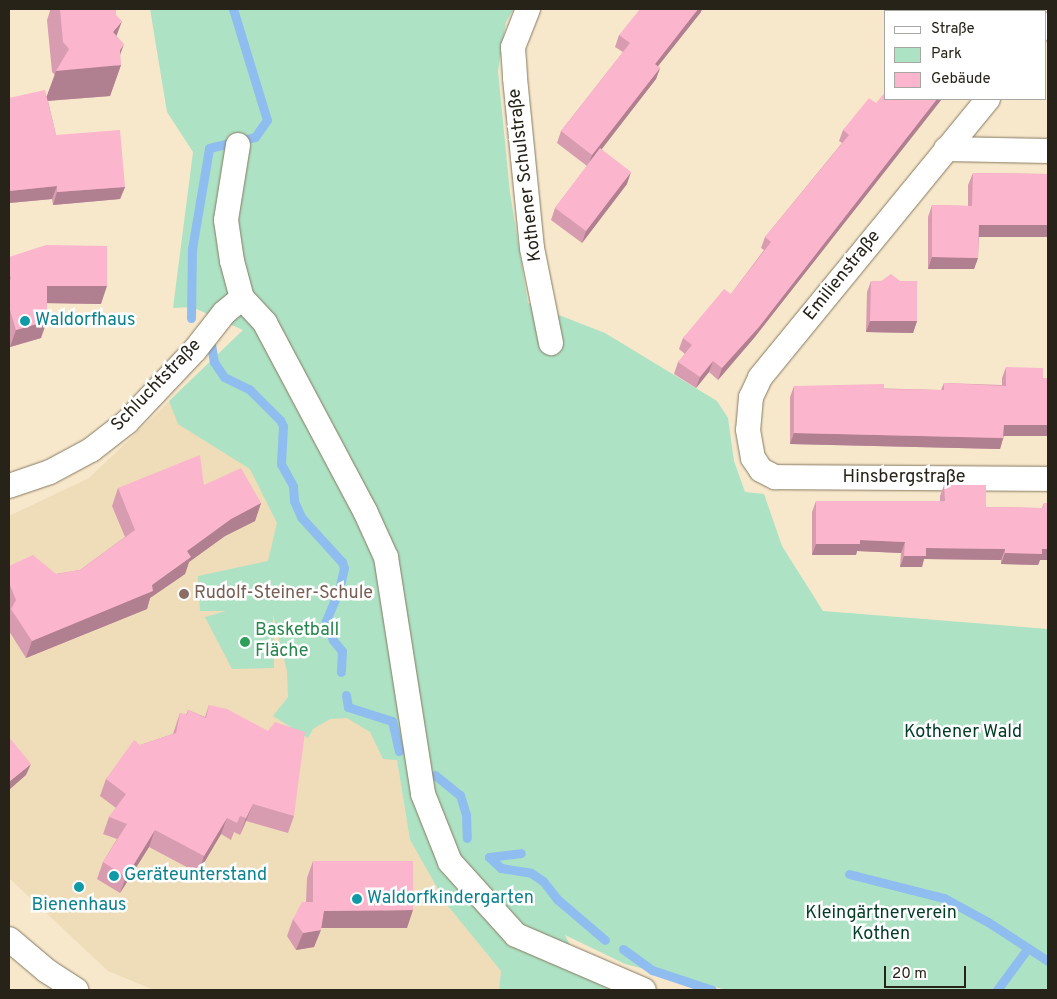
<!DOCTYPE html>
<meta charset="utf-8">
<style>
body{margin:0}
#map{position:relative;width:1057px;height:999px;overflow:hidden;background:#f7e8cc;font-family:Overpass,sans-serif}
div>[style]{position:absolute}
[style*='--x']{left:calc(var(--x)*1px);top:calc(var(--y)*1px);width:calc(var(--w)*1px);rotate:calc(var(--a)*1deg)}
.built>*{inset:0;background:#efdcb9}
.green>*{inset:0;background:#ade2c4}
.stream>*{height:9px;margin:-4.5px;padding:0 4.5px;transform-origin:4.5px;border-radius:4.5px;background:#90bdef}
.roads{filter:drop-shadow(0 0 1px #867960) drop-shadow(0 0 1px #867960)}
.street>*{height:24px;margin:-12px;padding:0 12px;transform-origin:12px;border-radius:12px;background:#fff}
.wall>*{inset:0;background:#d89cb0}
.shaded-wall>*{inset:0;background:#b07f90}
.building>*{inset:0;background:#fbb5cd}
.dots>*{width:14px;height:14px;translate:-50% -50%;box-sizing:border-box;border:2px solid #fff;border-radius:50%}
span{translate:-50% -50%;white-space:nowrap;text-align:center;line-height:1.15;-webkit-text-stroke:5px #fff;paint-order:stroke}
.street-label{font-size:18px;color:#282319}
.culture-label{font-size:18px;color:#0d838f}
.left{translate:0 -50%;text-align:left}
.education-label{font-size:18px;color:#785e54}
.leisure-label{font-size:18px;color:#27864d}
.park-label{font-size:18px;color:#013c25}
.frame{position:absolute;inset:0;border:10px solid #282319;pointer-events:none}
.legend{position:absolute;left:884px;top:10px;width:162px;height:90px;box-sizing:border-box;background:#fff;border:1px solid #a9a7a3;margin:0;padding:6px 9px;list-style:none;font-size:15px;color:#282319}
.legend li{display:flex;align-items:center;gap:10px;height:25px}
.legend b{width:25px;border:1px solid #a9a7a3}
.scale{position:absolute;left:884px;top:966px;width:82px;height:22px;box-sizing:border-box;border:2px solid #282319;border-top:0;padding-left:6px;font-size:15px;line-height:18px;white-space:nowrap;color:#282319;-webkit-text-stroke:4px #fff;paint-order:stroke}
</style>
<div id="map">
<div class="built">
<div style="clip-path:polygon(244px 330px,382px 667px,410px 840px,447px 905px,501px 971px,499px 990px,154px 990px,108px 971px,9px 878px,9px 516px,89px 478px)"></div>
</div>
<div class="green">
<div style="clip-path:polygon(150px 9px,514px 9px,506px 22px,498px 71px,510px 193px,528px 303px,605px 333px,717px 401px,728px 418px,734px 461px,745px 492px,764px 494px,782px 546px,823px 611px,1048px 629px,1048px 990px,727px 990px,625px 964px,565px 935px,586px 976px,619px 990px,499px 990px,501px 971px,447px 905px,410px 840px,397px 760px,383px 759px,370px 732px,347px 718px,330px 719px,313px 729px,308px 738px,273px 716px,288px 697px,287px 671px,273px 614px,274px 668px,232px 669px,205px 617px,226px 611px,200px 611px,198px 576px,268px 561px,277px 523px,250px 469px,178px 424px,169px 401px,243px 330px,192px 307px,173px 308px,193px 152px,167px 112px)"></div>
</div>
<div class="stream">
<div style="--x:191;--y:318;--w:69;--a:-89.2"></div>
<div style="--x:192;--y:249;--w:102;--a:-80.4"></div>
<div style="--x:209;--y:148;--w:47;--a:-13.4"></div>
<div style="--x:255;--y:137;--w:21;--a:-55"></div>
<div style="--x:267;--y:120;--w:116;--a:-107"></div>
<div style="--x:211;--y:344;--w:18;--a:81"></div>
<div style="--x:214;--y:362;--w:18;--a:56"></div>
<div style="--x:224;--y:377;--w:28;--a:26"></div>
<div style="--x:249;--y:389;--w:44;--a:45"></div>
<div style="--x:280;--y:420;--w:7;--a:63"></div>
<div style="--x:283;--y:426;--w:38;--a:93"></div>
<div style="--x:281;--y:464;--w:25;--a:61"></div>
<div style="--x:293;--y:486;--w:15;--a:86"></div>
<div style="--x:294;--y:501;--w:17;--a:66"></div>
<div style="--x:301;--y:517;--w:61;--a:47.7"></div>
<div style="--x:342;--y:562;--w:6;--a:72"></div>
<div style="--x:344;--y:568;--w:23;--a:103"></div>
<div style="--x:339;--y:590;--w:34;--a:113"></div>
<div style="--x:326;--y:621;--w:20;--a:70"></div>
<div style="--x:333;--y:640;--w:14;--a:51"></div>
<div style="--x:342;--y:651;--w:21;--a:93"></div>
<div style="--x:346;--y:695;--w:12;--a:81"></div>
<div style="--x:348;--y:707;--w:46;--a:17.7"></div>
<div style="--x:392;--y:721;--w:31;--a:77"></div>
<div style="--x:435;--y:775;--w:32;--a:39"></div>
<div style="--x:460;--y:795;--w:21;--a:73"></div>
<div style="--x:466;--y:815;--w:23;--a:88"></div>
<div style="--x:489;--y:857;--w:16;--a:43"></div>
<div style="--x:501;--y:868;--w:30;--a:9"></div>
<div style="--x:531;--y:873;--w:14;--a:34"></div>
<div style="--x:543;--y:881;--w:23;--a:52"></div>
<div style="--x:557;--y:899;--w:63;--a:40.5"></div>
<div style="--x:489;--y:857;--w:32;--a:-7"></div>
<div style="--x:849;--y:874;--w:98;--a:14.2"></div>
<div style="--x:944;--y:898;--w:50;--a:28.6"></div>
<div style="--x:988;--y:922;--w:72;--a:33"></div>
<div style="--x:623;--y:949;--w:36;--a:36"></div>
<div style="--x:652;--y:970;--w:63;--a:18.4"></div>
<div style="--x:997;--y:990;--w:52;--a:-53.6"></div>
</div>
<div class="roads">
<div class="street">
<div style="--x:528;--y:9;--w:41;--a:111.5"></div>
<div style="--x:513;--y:47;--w:31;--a:86"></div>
<div style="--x:515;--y:78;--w:171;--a:84.3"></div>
<div style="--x:532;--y:248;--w:97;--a:78.7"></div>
<div style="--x:1046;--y:28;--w:4;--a:-56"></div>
<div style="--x:988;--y:99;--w:360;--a:129.3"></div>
<div style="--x:760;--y:378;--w:21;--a:115"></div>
<div style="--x:751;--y:397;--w:33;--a:95"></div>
<div style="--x:748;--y:430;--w:28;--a:80"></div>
<div style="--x:753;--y:458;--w:14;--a:56"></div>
<div style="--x:761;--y:470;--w:16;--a:27"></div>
<div style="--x:775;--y:477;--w:273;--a:0.4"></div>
<div style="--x:238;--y:145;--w:76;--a:99.1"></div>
<div style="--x:226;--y:220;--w:41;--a:81.7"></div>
<div style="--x:232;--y:261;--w:38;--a:75"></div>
<div style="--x:242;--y:298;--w:34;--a:47"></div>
<div style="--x:265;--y:323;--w:213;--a:62"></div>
<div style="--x:365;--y:511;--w:51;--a:65.5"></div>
<div style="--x:386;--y:557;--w:240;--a:81.1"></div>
<div style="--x:423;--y:794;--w:73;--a:68.3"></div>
<div style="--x:450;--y:862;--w:98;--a:47.9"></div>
<div style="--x:516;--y:935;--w:139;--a:23.3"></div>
<div style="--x:946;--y:149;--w:102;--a:1.1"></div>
<div style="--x:9;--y:486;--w:43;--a:-18.9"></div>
<div style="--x:50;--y:472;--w:47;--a:-28.2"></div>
<div style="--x:91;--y:450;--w:46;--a:-37.9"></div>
<div style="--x:127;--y:422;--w:99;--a:-46.6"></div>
<div style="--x:195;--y:350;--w:47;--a:-51.9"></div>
<div style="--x:224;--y:313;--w:23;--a:-40"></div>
<div style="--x:9;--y:939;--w:50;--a:40.1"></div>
<div style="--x:47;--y:971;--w:35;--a:33"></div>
</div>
</div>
<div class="wall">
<div style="clip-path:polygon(49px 9px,116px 9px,116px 36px,121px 65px,110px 96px,48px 101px,56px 135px,125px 187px,120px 199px,53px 205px,52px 199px,9px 203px,9px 98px,47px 96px,55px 75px,52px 72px,47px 20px,50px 11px)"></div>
<div style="clip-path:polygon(701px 12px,658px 66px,660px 68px,656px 79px,601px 149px,627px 184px,582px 243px,551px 220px,555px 208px,587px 166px,557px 143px,561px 131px,623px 52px,615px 47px,619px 35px)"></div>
<div style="clip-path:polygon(940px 100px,754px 338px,718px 380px,709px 372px,696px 388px,674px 374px,678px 362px,685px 354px,679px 349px,683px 338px,731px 294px,764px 250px,761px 248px,765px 237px,842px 143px,839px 141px,843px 130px,876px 103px)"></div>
<div style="clip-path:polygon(973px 173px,1048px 174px,1048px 237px,979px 237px,978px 258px,974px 269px,928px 269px,928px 217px,932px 205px,968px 206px,968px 185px)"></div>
<div style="clip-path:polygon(9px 257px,101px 304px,47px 303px,41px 338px,10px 347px,9px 344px)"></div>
<div style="clip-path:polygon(871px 281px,917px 321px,913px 333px,866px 332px,867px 292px)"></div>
<div style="clip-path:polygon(1006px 367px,1043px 378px,1048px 378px,1048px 436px,1004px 436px,1000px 449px,790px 444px,790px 397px,794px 386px,941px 390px,944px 383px,1002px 385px,1002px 378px)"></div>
<div style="clip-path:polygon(204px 485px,261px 503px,255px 521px,225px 536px,189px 562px,185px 574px,150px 598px,147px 609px,26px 658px,9px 631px,9px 566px,56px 574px,80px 570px,125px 537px,112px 506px,118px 488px)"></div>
<div style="clip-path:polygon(944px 485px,986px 507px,1042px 508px,1044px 503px,1048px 503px,1048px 560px,1040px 560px,1038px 565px,1001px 564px,1001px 560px,924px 559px,922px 567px,900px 567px,901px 553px,857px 551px,856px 555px,812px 555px,812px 512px,816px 501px,940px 501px,940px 496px)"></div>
<div style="clip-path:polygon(209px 705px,294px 816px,288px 833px,246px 821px,240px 835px,234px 832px,231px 840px,221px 834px,198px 873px,149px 847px,120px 893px,97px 879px,103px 862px,117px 839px,103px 834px,109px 817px,116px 808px,100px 796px,106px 779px,140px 745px,173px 734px,180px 713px,186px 715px,188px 710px,205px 717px)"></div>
<div style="clip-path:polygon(313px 861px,407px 928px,321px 928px,314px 947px,296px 950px,287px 936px,293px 919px,306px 902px,307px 878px)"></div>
</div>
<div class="shaded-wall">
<div style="clip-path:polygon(698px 9px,702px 9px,701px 12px,651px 75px,655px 64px)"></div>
<div style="clip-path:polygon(122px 21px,111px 51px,113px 32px)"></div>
<div style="clip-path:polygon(124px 44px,116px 66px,121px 65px,110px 96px,45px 101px,56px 71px,120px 50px)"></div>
<div style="clip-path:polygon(660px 68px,656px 79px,588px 167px,592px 155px)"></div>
<div style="clip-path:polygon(937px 99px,942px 99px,754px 338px,718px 380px,722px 368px)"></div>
<div style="clip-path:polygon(631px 172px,627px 184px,582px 243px,586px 231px)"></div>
<div style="clip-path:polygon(57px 186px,52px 199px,9px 203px,9px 191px)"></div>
<div style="clip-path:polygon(125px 187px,120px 199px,53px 205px,57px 192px)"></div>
<div style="clip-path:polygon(979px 225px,1048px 225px,1048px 237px,974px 237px)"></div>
<div style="clip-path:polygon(932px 257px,978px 258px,974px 269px,928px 269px)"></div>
<div style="clip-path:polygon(47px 286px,107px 286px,101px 304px,40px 303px)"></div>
<div style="clip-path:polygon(47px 321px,41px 338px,10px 347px,16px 330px)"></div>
<div style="clip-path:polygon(870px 321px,917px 321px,913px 333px,866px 332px)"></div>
<div style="clip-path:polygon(713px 361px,709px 372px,696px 388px,700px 377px)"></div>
<div style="clip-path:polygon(1004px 425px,1048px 425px,1048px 436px,1000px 436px)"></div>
<div style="clip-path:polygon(794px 433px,1003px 438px,1000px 449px,790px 444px)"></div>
<div style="clip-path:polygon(261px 503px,255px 521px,225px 536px,189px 562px,185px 574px,150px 598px,147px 609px,26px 658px,32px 641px,152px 585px,187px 551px,231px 519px)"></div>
<div style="clip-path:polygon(860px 540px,905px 542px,901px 553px,857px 551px,856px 555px,812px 555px,816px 544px)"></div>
<div style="clip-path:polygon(926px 548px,1005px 549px,1001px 560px,924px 559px,922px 567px,900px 567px,904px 556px)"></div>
<div style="clip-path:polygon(1042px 549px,1048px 549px,1048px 560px,1040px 560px,1038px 565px,1001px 564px,1005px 553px)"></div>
<div style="clip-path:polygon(31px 764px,26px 775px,9px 790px,9px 784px,10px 781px)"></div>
<div style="clip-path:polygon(253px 804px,246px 821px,240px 835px,246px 818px)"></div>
<div style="clip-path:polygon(227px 818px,221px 834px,198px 873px,204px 856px)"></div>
<div style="clip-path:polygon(155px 830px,149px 847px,120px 893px,126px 877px)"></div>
<div style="clip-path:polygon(413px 910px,407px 928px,318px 928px,324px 911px)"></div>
<div style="clip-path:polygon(321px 930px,314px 947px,296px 950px,303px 933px)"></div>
</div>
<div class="building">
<div style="clip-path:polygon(60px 9px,116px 9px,116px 15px,122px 21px,113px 32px,124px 44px,120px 50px,121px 65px,56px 71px,69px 49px,63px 42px)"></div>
<div style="clip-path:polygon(640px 9px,698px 9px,655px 64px,660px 68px,592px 155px,561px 131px,630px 43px,619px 35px)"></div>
<div style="clip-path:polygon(45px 90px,56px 135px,120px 130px,125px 187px,57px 192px,57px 186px,9px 191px,9px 98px)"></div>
<div style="clip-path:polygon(886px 91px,886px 99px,937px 99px,759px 327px,722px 368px,713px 361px,700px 377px,678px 362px,692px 345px,683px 338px,724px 289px,731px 294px,771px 242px,765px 237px,849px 135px,843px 130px,869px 98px,876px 103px)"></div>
<div style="clip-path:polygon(600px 148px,631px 172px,586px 231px,555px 208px)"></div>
<div style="clip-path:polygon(973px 173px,1048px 174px,1048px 225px,979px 225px,978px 258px,932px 257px,932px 205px,972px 206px)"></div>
<div style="clip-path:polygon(46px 245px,107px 246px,107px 286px,47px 286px,47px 321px,16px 330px,9px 307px,9px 280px,11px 279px,9px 272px,9px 257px)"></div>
<div style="clip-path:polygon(891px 274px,900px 281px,917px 281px,917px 321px,870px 321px,871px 281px,881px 281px)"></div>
<div style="clip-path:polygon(1006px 367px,1043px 368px,1043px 378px,1048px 378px,1048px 425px,1004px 425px,1003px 438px,794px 433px,794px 386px,884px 384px,884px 389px,944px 390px,944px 383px,1006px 386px)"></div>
<div style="clip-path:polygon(200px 455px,204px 485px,241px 468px,261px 503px,231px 519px,187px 551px,191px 557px,152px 585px,153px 591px,32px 641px,11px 609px,16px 600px,9px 583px,9px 566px,33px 555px,56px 574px,80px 570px,135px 530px,118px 488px)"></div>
<div style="clip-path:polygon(944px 485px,986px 485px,986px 507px,1043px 508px,1044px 503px,1048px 503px,1048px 549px,1042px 549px,1042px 554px,1005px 553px,1005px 549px,926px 548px,926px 556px,904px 556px,905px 542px,860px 540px,860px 544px,816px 544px,816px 501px,945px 501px)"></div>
<div style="clip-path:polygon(209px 705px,227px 709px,268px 731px,275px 722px,305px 732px,294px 816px,253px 804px,246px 818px,240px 816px,237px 823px,227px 818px,204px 856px,155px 830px,126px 877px,103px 862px,127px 824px,109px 817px,126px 794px,106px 779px,134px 740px,140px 745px,176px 733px,180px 713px,187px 715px,188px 710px,206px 718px)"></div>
<div style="clip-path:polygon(9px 737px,31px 764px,10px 781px,9px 780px)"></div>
<div style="clip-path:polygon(313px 861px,413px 861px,413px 910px,324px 911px,321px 930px,303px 933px,293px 919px,302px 902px,313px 902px)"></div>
</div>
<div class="dots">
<div style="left:25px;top:321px;background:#0f9aa8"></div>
<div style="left:184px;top:594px;background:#8d6e63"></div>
<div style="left:245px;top:642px;background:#2e9e5b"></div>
<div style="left:114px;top:876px;background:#0f9aa8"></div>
<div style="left:79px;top:887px;background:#0f9aa8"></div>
<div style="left:357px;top:899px;background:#0f9aa8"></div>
</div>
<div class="street-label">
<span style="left:526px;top:175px;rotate:-97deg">Kothener Schulstraße</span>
<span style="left:843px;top:276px;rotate:-51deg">Emilienstraße</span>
<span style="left:157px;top:386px;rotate:-46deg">Schluchtstraße</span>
<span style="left:904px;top:478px">Hinsbergstraße</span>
</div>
<div class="culture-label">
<span class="left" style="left:35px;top:321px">Waldorfhaus</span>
<span class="left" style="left:124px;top:876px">Geräteunterstand</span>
<span class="left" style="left:367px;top:899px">Waldorfkindergarten</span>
<span style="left:79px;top:906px">Bienenhaus</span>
</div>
<div class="education-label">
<span class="left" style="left:194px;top:594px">Rudolf-Steiner-Schule</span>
</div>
<div class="leisure-label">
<span class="left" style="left:255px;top:642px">Basketball<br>Fläche</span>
</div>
<div class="park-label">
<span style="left:963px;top:733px">Kothener Wald</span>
<span style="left:881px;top:925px">Kleingärtnerverein<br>Kothen</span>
</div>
<div class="frame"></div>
<ul class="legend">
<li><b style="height:6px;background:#fff"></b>Straße</li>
<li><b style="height:14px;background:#ade2c4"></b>Park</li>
<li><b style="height:14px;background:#fbb5cd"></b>Gebäude</li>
</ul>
<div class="scale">20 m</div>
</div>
